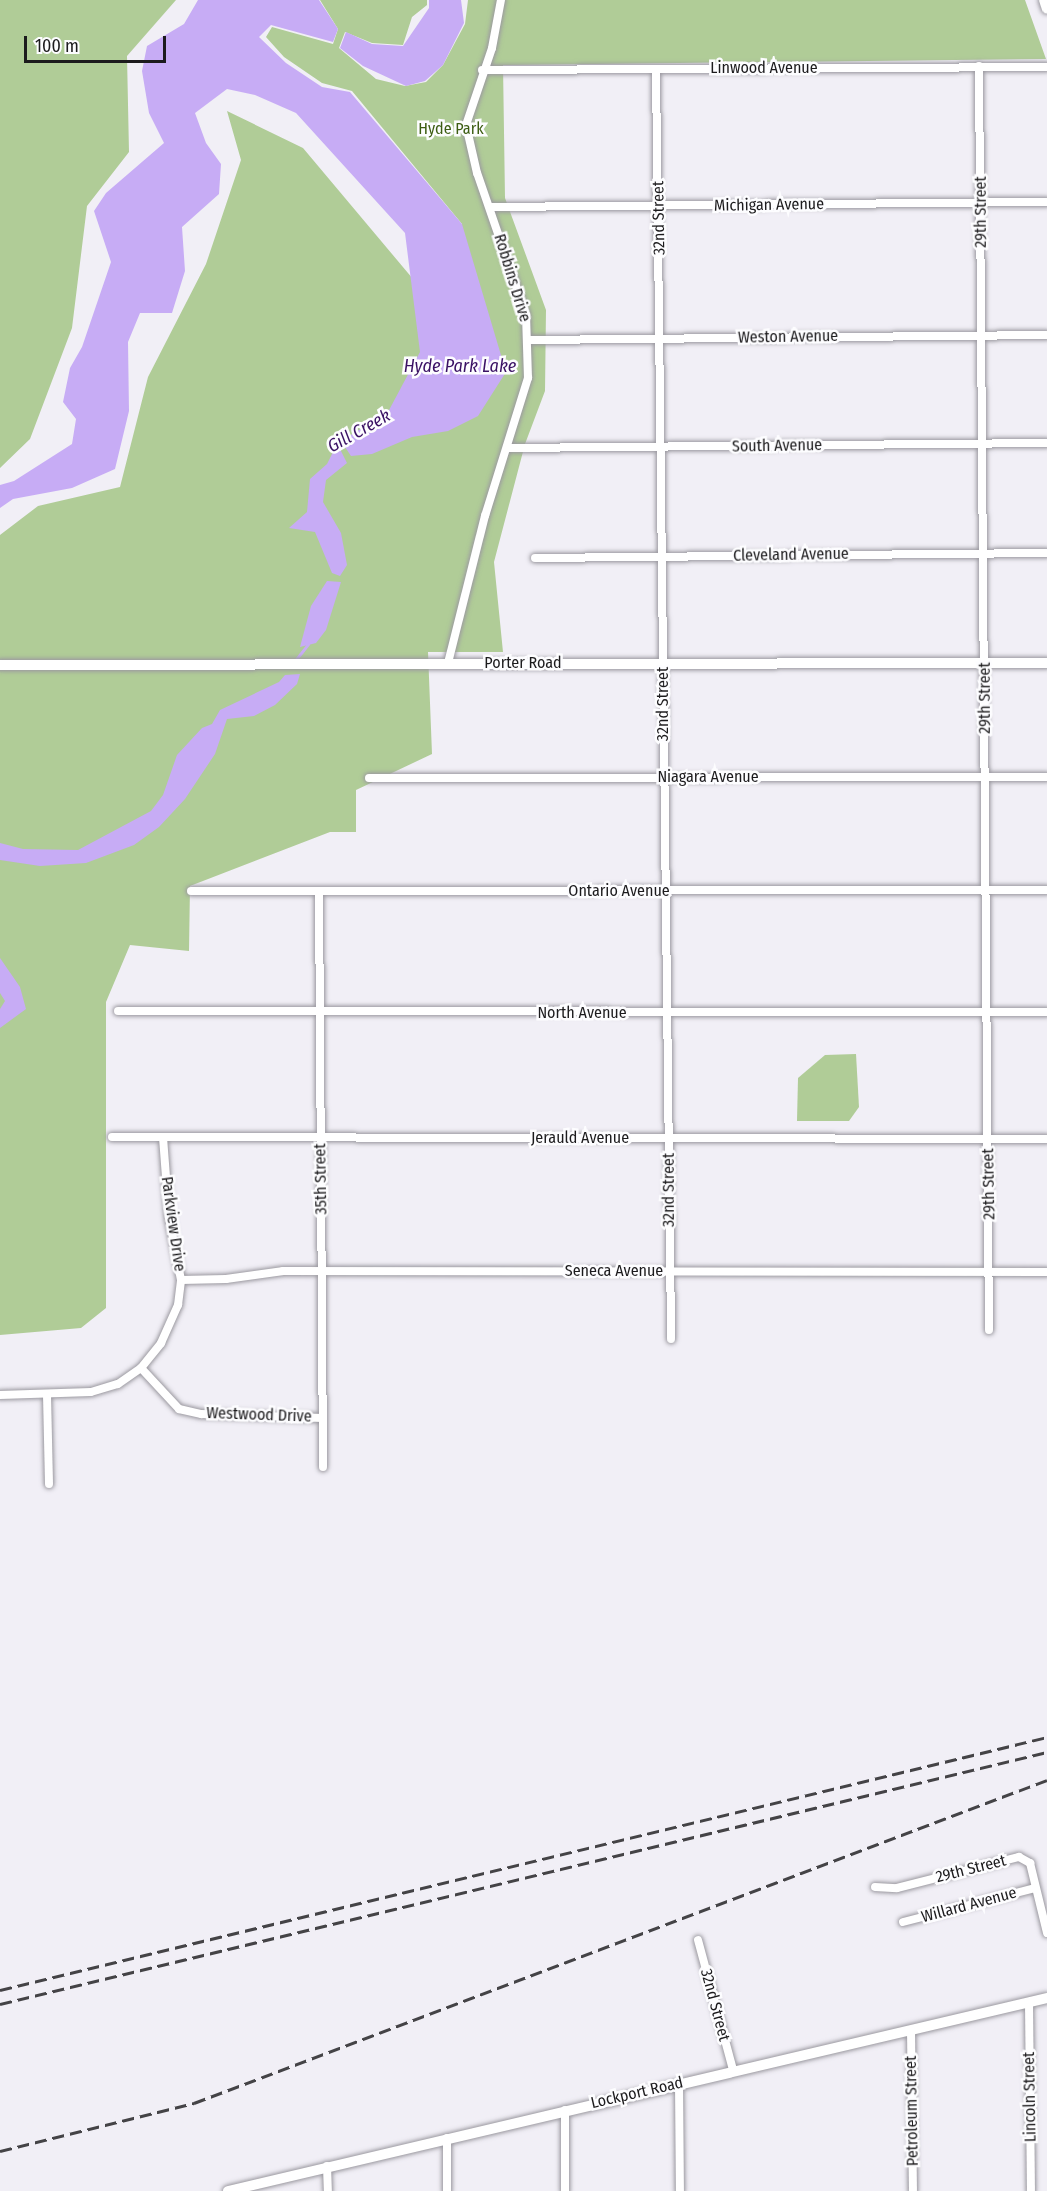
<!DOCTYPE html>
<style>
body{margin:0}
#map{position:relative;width:1047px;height:2191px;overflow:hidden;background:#f1eff6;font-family:"Fira Sans Condensed",sans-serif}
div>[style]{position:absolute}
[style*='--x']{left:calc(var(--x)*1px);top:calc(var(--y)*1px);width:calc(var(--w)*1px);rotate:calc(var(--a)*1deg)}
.green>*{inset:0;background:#b0cc97}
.water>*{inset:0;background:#c7acf5}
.stream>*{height:3px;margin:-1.5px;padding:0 1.5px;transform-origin:1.5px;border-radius:1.5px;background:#c7acf5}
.roads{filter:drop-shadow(0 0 2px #9b99a0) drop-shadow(0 0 2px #9b99a0)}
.street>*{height:8px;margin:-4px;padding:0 4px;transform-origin:4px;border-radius:4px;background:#fff}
.secondary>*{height:10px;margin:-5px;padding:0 5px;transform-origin:5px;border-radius:5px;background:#fff}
.rail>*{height:3px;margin-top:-1.5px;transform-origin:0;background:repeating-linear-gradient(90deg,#444346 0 12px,transparent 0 18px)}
span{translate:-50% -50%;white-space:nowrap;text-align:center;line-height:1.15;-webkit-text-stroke:5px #fdfdff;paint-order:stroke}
.street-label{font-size:16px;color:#1c1b1d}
.park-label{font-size:16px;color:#3c5d12}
.water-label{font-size:18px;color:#3a1164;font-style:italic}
.scale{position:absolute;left:24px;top:36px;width:142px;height:27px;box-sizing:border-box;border:3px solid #1c1b1d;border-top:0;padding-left:8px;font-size:18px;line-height:21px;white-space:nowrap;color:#1c1b1d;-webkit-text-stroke:4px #fdfdff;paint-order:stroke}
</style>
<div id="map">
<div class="green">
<div style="clip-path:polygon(0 0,176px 0,127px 56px,129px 152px,87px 206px,72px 328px,30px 439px,0 468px)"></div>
<div style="clip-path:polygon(320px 0,427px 0,427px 5px,412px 17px,403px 45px,372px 43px,345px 32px,339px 48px,376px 79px,405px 86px,426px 82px,443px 65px,465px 24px,468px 0,1025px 0,1046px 59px,503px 65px,505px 198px,546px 310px,545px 391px,525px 444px,494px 562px,503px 652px,428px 652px,432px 754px,356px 790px,356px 832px,330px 832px,190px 886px,189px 951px,130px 945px,106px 1002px,106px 1308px,81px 1328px,0 1335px,0 535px,38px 506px,120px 487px,148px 377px,206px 264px,241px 160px,227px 111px,303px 148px,434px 304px,462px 224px,352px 91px,322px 83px,284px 57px,266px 37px,272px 27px,333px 44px,338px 29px)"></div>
<div style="clip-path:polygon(856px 1054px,859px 1107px,849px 1121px,797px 1121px,798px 1078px,825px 1055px)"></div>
</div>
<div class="water">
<div style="clip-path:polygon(198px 0,319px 0,338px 29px,333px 42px,271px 25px,259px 37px,286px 63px,322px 87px,350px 92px,462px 224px,506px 372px,478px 416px,448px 431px,412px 437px,372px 454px,351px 456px,341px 441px,388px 412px,420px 352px,405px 233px,296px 113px,255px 95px,227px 89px,195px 113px,206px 143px,221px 164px,219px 194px,182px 227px,185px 271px,172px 313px,140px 313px,128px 342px,129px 411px,115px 469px,72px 488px,13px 499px,0 508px,0 485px,14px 481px,72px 444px,76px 419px,63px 402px,70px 368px,82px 347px,111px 262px,94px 211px,106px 193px,164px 143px,149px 113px,142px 71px,147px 46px,184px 24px)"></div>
<div style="clip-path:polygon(429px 0,461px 0,464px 23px,443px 65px,425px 81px,406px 86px,363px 66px,340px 48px,346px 32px,372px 44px,403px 46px,429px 8px)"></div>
<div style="clip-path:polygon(340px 449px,347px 463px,326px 480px,323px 502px,341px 533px,347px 565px,340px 576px,332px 573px,315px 532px,289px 528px,307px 512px,310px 479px,327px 464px,334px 450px)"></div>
<div style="clip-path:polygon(327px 581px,341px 582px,326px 630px,316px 643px,300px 647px,311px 606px)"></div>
<div style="clip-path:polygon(300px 674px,297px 684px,275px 705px,254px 716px,227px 719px,215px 754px,185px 799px,159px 827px,134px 845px,86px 863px,40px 866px,0 860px,0 843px,23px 849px,78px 850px,151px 811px,163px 795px,177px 755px,202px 728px,212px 724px,220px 710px,279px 682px,285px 675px)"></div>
<div style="clip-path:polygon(0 958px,20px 987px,26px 1009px,0 1028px,0 1009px,5px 1001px,0 993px)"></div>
</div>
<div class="stream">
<div style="--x:294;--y:662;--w:23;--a:-52"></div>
</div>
<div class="roads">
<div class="street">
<div style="--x:979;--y:66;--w:1264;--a:89.55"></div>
<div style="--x:656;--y:69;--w:1270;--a:89.32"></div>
<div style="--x:482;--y:70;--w:565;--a:-0.3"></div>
<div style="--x:491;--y:207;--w:556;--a:-0.52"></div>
<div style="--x:529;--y:340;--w:518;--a:-0.55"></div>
<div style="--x:507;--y:448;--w:540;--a:-0.53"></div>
<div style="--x:535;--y:558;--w:512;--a:-0.56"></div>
<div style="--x:448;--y:663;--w:152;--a:-75.9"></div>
<div style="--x:485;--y:516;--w:145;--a:-72.7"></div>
<div style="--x:528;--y:378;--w:63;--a:-91.8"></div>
<div style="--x:526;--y:315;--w:150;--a:-109"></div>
<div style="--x:477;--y:173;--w:49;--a:-102.9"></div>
<div style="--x:466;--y:125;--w:81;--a:-71.3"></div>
<div style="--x:492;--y:48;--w:49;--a:-79.4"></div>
<div style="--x:369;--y:778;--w:678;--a:-0.08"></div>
<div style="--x:191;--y:891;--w:856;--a:-0.07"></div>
<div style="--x:319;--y:891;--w:576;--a:89.6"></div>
<div style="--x:118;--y:1011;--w:929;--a:0.06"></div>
<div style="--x:112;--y:1137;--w:935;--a:0.12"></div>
<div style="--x:181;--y:1280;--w:45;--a:-1.3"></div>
<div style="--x:226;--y:1279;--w:58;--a:-8"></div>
<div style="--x:283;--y:1271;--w:764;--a:0.07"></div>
<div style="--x:141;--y:1368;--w:56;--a:47.2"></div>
<div style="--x:179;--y:1409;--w:23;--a:13"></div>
<div style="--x:201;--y:1414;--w:122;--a:1.9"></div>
<div style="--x:0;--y:1395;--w:91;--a:-1.9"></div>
<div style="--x:91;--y:1392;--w:28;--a:-17"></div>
<div style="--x:118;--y:1384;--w:28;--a:-35"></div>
<div style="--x:141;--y:1368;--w:32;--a:-51"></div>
<div style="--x:161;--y:1343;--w:42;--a:-65.9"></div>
<div style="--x:178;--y:1305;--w:25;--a:-83"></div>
<div style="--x:181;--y:1280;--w:64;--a:-100.8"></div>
<div style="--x:169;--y:1217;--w:80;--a:-94.3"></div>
<div style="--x:47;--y:1395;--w:89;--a:88.7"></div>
<div style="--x:875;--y:1887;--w:22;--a:3"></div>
<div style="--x:897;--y:1888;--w:126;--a:-14.3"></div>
<div style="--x:1019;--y:1857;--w:13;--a:29"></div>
<div style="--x:1030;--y:1863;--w:72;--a:76.3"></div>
<div style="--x:903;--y:1922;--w:136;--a:-14.4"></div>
<div style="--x:698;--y:1940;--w:135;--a:74.9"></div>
<div style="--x:1029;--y:2003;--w:188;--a:89.4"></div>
<div style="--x:911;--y:2030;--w:161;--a:89.3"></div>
<div style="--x:679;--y:2084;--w:107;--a:89.5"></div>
<div style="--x:565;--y:2110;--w:81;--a:90"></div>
<div style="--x:447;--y:2138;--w:53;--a:90"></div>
<div style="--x:327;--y:2166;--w:25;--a:88"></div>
</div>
<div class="secondary">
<div style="--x:1044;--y:0;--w:9;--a:72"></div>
<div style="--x:0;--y:665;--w:1047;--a:-0.11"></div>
<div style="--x:228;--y:2191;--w:841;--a:-13.26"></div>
</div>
</div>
<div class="rail">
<div style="--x:0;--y:1990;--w:1077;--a:-13.58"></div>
<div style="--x:0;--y:2004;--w:1077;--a:-13.53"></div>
<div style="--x:0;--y:2151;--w:200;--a:-13.9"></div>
<div style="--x:194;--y:2103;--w:912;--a:-20.74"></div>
</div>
<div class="street-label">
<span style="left:764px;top:68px">Linwood Avenue</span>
<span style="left:769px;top:205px;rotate:-1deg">Michigan Avenue</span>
<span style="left:981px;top:212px;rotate:-90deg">29th Street</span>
<span style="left:659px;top:218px;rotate:-91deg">32nd Street</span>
<span style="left:512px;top:278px;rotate:73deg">Robbins Drive</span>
<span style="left:788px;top:337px;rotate:-1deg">Weston Avenue</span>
<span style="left:777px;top:446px;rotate:-1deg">South Avenue</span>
<span style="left:791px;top:555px;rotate:-1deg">Cleveland Avenue</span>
<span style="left:523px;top:663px">Porter Road</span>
<span style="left:985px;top:698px;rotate:-90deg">29th Street</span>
<span style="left:663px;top:704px;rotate:-90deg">32nd Street</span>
<span style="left:708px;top:777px">Niagara Avenue</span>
<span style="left:619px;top:891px">Ontario Avenue</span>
<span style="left:582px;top:1013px">North Avenue</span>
<span style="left:580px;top:1138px">Jerauld Avenue</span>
<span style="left:321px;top:1179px;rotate:-91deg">35th Street</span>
<span style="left:989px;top:1184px;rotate:-91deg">29th Street</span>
<span style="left:669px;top:1190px;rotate:-90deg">32nd Street</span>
<span style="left:173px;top:1224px;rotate:82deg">Parkview Drive</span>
<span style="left:614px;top:1271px">Seneca Avenue</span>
<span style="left:259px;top:1415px;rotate:2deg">Westwood Drive</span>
<span style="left:971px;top:1869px;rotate:-14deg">29th Street</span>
<span style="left:969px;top:1905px;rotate:-15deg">Willard Avenue</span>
<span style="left:715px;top:2005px;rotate:75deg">32nd Street</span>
<span style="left:637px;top:2093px;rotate:-13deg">Lockport Road</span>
<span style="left:1030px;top:2097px;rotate:-91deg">Lincoln Street</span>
<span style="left:912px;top:2111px;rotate:-91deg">Petroleum Street</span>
</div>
<div class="park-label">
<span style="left:451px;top:129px">Hyde Park</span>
</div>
<div class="water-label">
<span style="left:460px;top:366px">Hyde Park Lake</span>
<span style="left:359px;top:431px;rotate:-29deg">Gill Creek</span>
</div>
<div class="scale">100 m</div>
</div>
